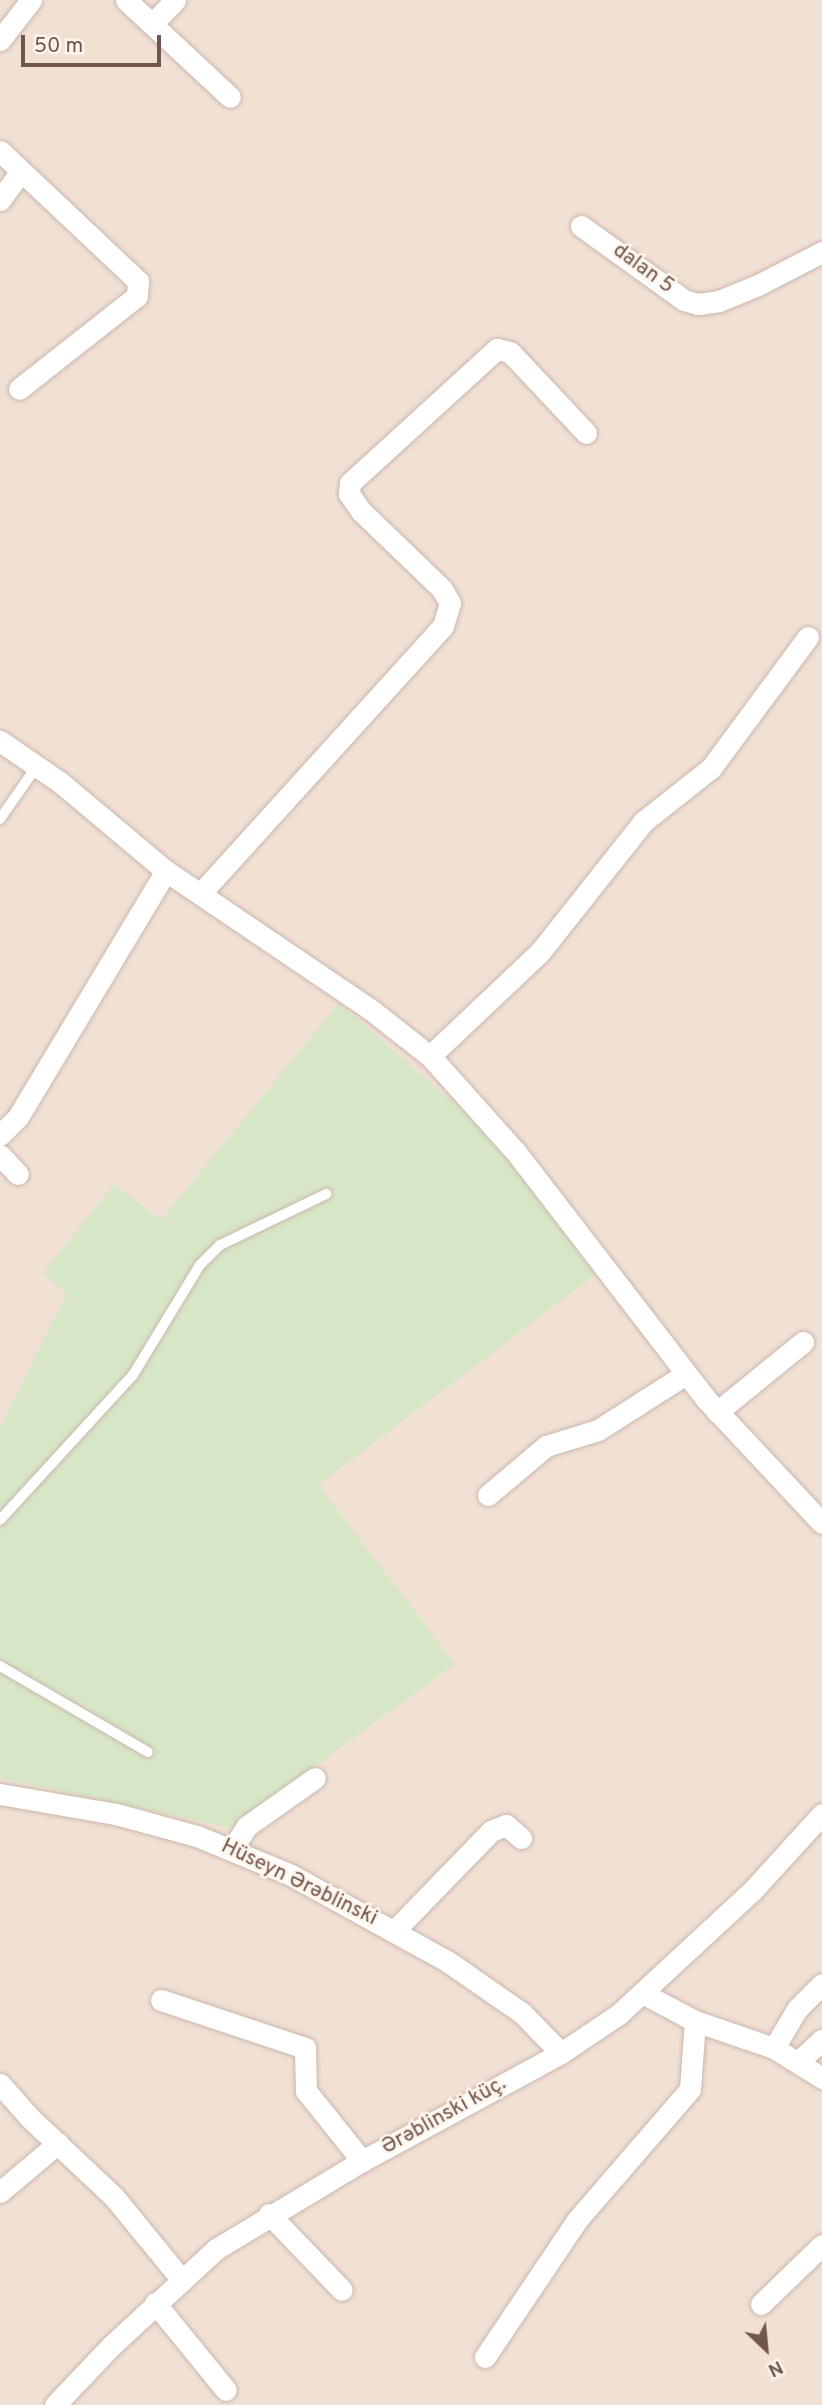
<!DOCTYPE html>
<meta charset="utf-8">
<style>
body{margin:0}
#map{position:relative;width:822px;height:2405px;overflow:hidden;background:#faf0e6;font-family:Overpass,sans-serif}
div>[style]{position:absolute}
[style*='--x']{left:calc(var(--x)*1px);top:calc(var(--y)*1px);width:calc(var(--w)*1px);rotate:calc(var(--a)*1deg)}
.residential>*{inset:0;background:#f1e1d5}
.green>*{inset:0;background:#d7e7c6}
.roads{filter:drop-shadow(0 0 2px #cbb7ad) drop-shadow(0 0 2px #cbb7ad)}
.service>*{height:10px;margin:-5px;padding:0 5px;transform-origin:5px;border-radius:5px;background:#fff}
.minor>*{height:21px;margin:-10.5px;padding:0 10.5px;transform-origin:10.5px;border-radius:10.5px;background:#fff}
span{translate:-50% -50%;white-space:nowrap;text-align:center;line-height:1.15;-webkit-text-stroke:5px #fdf4ec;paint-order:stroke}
.street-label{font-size:21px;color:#71564d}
.north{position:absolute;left:731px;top:2314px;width:70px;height:70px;-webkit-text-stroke:5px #fdf4ec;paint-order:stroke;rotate:154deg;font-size:19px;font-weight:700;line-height:28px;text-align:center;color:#71564d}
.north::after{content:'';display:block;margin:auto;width:24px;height:32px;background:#71564d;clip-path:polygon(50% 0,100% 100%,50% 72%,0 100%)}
.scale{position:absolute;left:21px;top:35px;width:140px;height:32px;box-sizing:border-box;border:4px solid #71564d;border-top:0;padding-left:9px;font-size:21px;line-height:24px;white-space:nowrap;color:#71564d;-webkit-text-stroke:5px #fdf4ec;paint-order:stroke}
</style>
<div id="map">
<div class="residential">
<div style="clip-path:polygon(0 0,822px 0,822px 2405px,0 2405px)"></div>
</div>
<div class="green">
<div style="clip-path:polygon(339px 1003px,463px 1111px,509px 1162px,595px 1275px,318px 1485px,455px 1664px,230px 1828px,0 1778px,0 1427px,66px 1294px,43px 1273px,114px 1184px,161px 1220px)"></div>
</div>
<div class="roads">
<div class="service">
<div style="--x:0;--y:819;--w:65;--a:-55.1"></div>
<div style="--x:0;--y:1520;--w:197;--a:-47.5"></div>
<div style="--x:133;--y:1375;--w:129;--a:-58.7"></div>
<div style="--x:200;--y:1265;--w:28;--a:-45"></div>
<div style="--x:220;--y:1245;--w:118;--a:-25.7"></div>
<div style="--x:0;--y:1666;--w:171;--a:30.2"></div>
</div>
<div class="minor">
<div style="--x:126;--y:0;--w:142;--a:43"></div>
<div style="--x:152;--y:24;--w:33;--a:-46"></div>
<div style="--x:0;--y:40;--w:51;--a:-52.2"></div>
<div style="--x:0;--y:151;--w:190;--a:43.3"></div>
<div style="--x:138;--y:281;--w:15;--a:94"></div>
<div style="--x:137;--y:296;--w:150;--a:141.8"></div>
<div style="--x:0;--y:200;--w:36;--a:-54"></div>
<div style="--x:581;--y:226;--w:127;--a:35.7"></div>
<div style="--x:684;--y:300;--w:15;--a:16"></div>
<div style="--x:698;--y:304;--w:21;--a:-8"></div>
<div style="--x:719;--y:301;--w:42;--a:-22.3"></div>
<div style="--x:758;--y:285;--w:72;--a:-27.3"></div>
<div style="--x:0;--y:741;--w:74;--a:34.5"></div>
<div style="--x:61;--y:783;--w:137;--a:40"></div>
<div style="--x:166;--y:871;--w:246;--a:34.1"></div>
<div style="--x:370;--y:1009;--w:76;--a:38.1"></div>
<div style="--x:430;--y:1056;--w:127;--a:48.2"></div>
<div style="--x:515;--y:1151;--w:312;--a:52.4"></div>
<div style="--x:705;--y:1398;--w:171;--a:46.9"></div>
<div style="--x:200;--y:894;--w:362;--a:-47.8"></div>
<div style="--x:443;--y:626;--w:24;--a:-73"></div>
<div style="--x:450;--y:603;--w:16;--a:-120"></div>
<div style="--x:442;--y:589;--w:112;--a:-136.1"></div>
<div style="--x:361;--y:511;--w:21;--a:-125"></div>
<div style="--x:349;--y:494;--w:11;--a:-85"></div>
<div style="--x:350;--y:483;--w:199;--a:-42.4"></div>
<div style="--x:497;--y:349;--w:13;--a:13"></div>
<div style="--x:510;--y:352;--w:111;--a:46.8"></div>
<div style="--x:430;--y:1056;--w:151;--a:-43.4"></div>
<div style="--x:540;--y:952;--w:167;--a:-51.6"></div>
<div style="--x:644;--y:821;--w:85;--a:-38.3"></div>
<div style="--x:711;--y:768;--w:163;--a:-53.5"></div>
<div style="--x:0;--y:1135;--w:25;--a:-45"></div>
<div style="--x:18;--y:1117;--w:287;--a:-59"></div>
<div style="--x:0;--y:1155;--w:26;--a:47"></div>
<div style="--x:717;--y:1412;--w:111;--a:-39.1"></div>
<div style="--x:488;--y:1495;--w:76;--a:-40.2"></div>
<div style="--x:546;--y:1446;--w:54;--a:-17.1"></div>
<div style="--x:598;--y:1430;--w:104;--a:-32.5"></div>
<div style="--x:0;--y:1794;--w:118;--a:9.8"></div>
<div style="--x:116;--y:1814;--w:84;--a:15.2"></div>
<div style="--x:197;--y:1836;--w:102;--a:22.5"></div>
<div style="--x:291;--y:1875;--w:178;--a:28.9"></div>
<div style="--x:447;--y:1961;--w:91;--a:34.7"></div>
<div style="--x:522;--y:2013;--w:56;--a:45.7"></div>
<div style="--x:233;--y:1848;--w:26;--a:-58"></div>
<div style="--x:247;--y:1826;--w:83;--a:-35.2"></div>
<div style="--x:396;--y:1929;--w:136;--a:-45.9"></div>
<div style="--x:491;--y:1831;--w:16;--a:-22"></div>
<div style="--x:506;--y:1825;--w:20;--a:41"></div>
<div style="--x:644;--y:1994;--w:58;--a:27.9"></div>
<div style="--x:695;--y:2021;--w:83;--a:18.9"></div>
<div style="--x:774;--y:2048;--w:57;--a:32"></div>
<div style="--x:161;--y:2000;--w:152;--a:18.4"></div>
<div style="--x:305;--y:2048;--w:43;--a:88.7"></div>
<div style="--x:306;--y:2091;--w:90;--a:51.3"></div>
<div style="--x:774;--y:2048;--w:45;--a:-59.5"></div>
<div style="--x:797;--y:2009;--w:35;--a:-45"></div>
<div style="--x:798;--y:2062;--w:33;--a:-43"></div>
<div style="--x:0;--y:2084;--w:45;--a:48.6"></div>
<div style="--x:30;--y:2118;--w:115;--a:43.2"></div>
<div style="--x:114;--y:2197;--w:106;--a:50.7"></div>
<div style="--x:0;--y:2192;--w:76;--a:-40.2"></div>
<div style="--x:269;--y:2214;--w:105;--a:46.2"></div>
<div style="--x:155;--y:2303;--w:112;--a:50.8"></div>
<div style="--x:761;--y:2304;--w:85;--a:-44"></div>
<div style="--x:485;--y:2357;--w:165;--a:-56.1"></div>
<div style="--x:577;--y:2220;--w:173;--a:-49.2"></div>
<div style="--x:690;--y:2089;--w:68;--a:-85.8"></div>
<div style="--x:55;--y:2405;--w:81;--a:-46.5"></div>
<div style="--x:111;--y:2346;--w:143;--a:-42.7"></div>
<div style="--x:216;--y:2249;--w:170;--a:-31.1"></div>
<div style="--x:362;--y:2161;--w:226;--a:-28.5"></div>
<div style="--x:561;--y:2053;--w:70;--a:-33.9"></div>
<div style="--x:619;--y:2014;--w:181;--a:-42.8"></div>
<div style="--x:752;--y:1891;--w:104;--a:-47.7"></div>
</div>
</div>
<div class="street-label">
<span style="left:643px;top:269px;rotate:36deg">dalan 5</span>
<span style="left:299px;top:1883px;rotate:26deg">Hüseyn Ərəblinski</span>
<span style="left:444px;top:2116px;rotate:-29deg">Ərəblinski küç.</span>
</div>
<div class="north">N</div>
<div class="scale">50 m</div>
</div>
